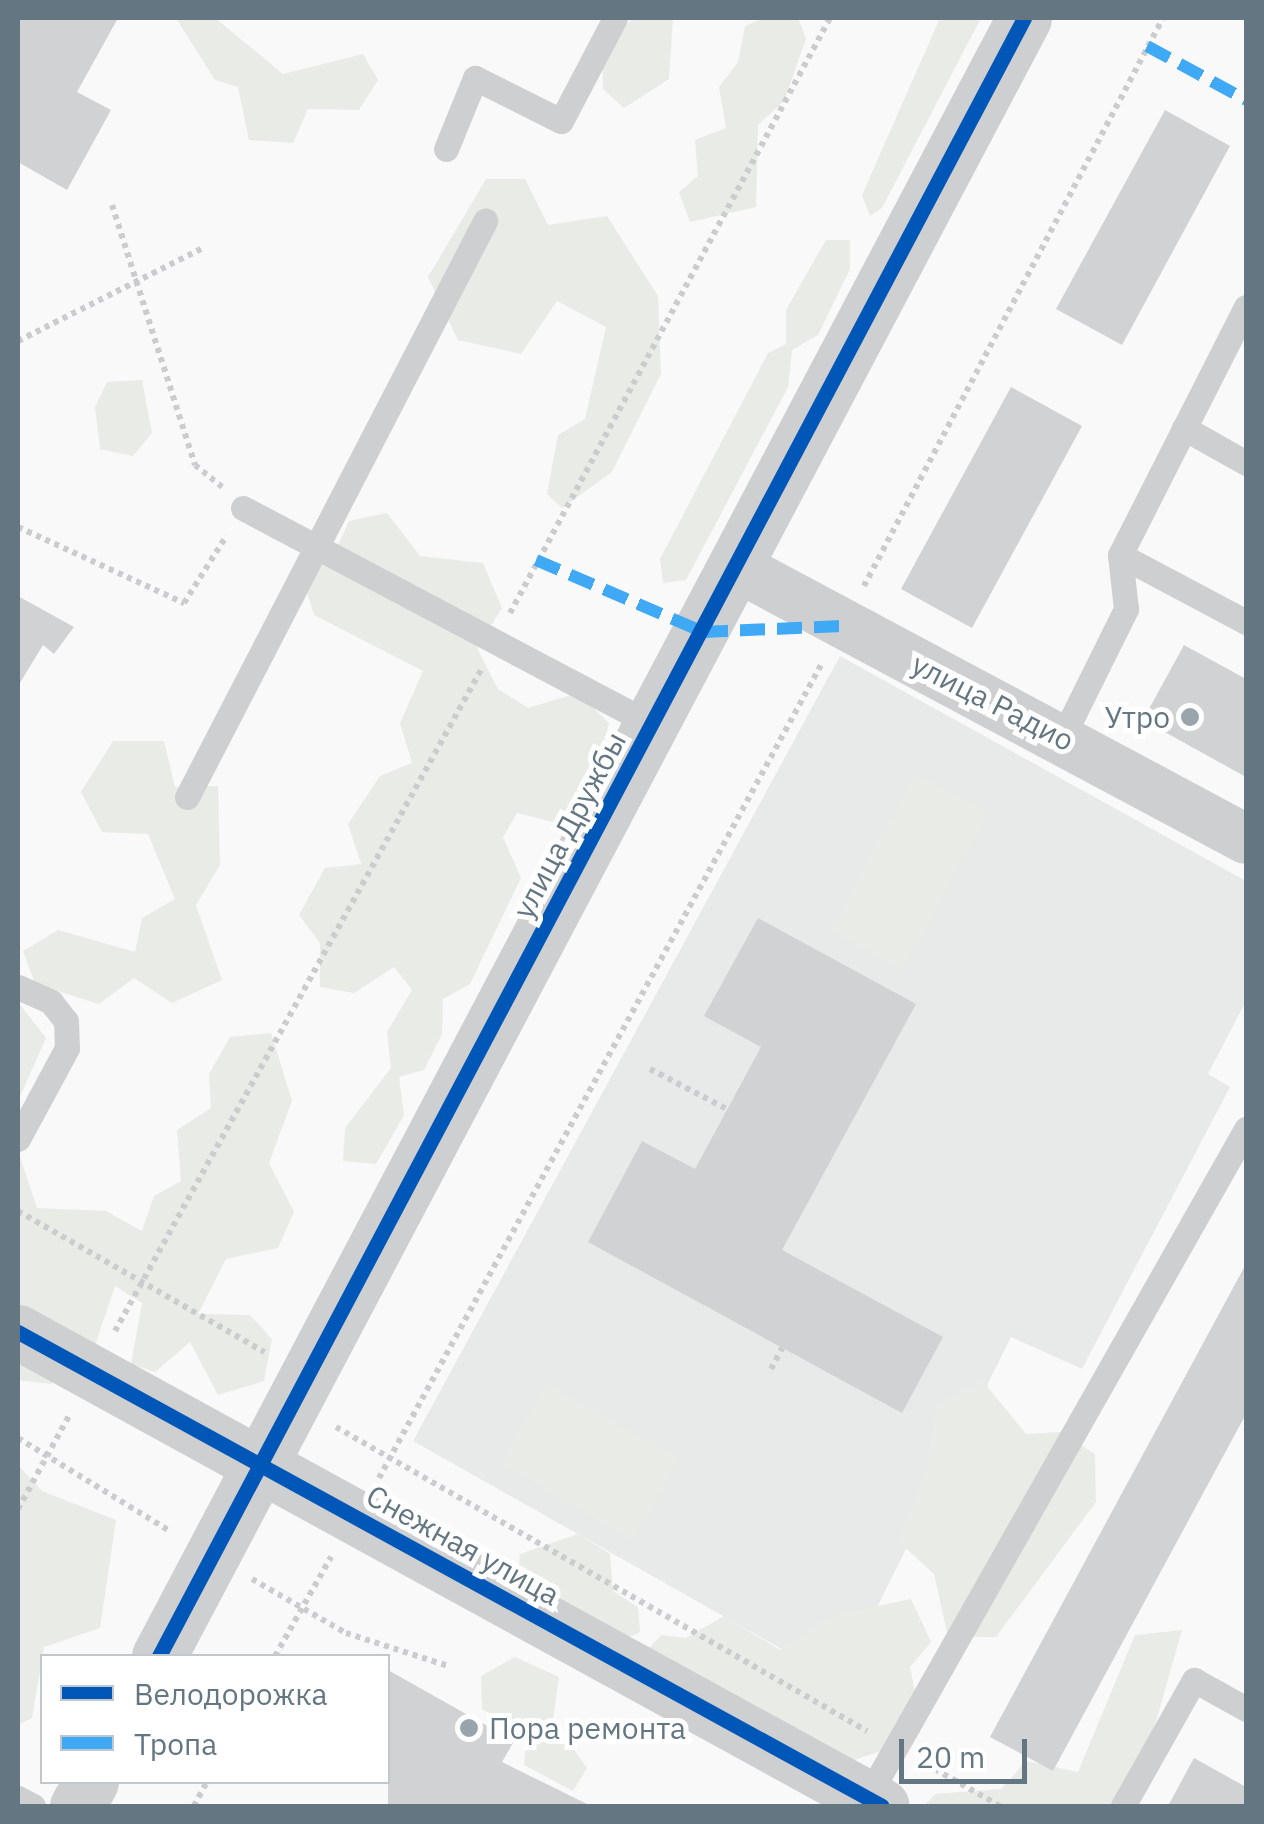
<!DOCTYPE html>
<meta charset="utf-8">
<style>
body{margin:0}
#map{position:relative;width:1264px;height:1824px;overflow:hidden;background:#f9f9f9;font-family:"IBM Plex Sans",sans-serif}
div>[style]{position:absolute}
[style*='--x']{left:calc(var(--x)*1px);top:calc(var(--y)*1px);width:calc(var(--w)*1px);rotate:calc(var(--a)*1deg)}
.built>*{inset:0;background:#e8e9e9}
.green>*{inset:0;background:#e8ebe6}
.building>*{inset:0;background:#d0d2d3}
.path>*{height:6px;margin-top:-3px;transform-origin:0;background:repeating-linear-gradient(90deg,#cbcccd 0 5px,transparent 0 10px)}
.service>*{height:25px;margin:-12.5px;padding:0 12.5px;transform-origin:12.5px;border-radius:12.5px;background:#cecfd0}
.minor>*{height:50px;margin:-25px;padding:0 25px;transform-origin:25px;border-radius:25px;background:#cecfd0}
.tertiary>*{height:55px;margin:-27.5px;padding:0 27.5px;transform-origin:27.5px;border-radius:27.5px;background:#cecfd0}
.quiet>*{height:12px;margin-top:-6px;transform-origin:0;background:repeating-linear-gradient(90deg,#3fa9f5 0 25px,transparent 0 37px)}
.cycleway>*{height:15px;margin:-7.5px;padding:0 7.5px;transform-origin:7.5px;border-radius:7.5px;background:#0057b8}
.dots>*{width:28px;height:28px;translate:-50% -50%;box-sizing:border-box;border:5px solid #fff;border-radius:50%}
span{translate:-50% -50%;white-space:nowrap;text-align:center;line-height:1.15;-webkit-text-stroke:10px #fff;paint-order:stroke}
.street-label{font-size:30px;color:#657683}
.poi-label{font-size:30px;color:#657683}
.right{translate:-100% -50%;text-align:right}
.left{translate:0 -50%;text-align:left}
.frame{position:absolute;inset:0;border:20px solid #657683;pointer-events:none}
.legend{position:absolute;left:40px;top:1654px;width:350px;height:130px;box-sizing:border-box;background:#fff;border:2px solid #c1c8cd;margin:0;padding:12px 18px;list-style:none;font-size:30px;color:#657683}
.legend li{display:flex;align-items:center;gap:20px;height:50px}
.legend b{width:50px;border:2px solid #c1c8cd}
.scale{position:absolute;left:899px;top:1739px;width:128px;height:45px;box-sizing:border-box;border:5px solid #657683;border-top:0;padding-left:12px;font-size:30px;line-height:35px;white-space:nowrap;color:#657683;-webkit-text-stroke:8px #fff;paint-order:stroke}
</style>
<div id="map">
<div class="built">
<div style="clip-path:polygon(840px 656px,1246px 881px,1246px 1001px,1208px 1074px,1230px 1087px,1082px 1369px,1011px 1337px,840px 1682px,413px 1441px)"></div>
</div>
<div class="green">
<div style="clip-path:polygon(176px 18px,215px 18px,283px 74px,363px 54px,378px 80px,359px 110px,308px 109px,293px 143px,249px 140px,238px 87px,215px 80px)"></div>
<div style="clip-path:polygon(633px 18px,673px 18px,669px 79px,624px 108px,603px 89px,602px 50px)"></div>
<div style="clip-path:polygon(764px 18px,798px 18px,806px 39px,784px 101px,758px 125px,756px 207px,690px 222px,679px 192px,698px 176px,695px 140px,726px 128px,719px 87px,738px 62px,745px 26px)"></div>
<div style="clip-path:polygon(940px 18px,981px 18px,882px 208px,870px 216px,862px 195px)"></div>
<div style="clip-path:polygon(486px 179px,525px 179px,548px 225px,607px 216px,658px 296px,661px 374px,612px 472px,562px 508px,547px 494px,558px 435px,585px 419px,606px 327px,557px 301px,521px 354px,458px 340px,428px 277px)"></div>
<div style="clip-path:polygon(826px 240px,850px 240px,850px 269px,818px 335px,792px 350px,788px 387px,686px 580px,663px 583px,660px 559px,768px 353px,786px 344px,786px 310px)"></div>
<div style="clip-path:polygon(142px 380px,152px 433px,133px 456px,100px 449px,95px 407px,107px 382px)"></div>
<div style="clip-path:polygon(387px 513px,420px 556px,483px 563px,502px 608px,477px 648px,498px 689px,528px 708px,578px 693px,609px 723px,593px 792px,553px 822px,517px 813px,503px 837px,521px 878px,470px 984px,443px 999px,442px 1034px,424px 1070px,399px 1077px,404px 1115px,376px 1164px,343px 1161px,345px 1128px,391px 1068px,387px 1032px,412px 990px,394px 967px,354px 993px,320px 987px,320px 943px,299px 915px,325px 868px,361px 864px,348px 824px,380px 776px,412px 763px,400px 723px,423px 671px,314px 615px,301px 573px,331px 561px,349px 521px)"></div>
<div style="clip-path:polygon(113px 741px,164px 741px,175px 787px,218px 786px,220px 865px,196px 905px,222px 980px,172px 1003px,134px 978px,99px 1004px,35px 984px,23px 951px,58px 930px,135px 952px,142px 918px,175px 899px,148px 834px,102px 832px,81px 792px)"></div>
<div style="clip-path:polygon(916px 773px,988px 813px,902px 970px,830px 930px)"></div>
<div style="clip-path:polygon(18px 1002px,46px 1038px,18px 1101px)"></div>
<div style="clip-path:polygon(271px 1033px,292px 1101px,269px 1163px,294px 1212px,278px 1248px,226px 1259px,198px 1314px,250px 1315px,272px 1339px,264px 1381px,218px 1395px,190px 1342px,155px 1372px,131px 1364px,142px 1303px,115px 1286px,93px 1351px,51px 1384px,18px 1380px,18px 1151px,37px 1208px,106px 1211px,142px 1231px,154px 1196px,181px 1181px,177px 1130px,211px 1108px,209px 1074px,230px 1037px)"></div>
<div style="clip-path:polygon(982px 1380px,1026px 1434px,1060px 1432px,1095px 1454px,1096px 1502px,996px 1637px,948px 1637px,934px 1574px,898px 1541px,928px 1465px,935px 1405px)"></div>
<div style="clip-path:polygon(546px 1383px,679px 1459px,633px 1540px,501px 1464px)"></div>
<div style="clip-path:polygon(18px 1465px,42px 1491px,116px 1520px,100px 1628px,44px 1647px,32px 1718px,18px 1725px)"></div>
<div style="clip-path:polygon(578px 1534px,610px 1554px,613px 1591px,638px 1607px,640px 1632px,611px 1645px,517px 1592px,520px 1554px)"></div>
<div style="clip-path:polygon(911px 1599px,931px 1642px,910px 1667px,916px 1697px,887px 1749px,842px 1764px,644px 1654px,661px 1635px,686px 1638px,724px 1616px,780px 1650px,829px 1616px)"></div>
<div style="clip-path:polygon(1182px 1630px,1132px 1806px,924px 1806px,935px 1794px,1001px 1789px,1026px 1761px,1078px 1772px,1135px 1635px)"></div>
<div style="clip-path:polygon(515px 1657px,559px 1677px,553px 1719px,587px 1768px,573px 1791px,524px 1765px,527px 1734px,482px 1709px,481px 1676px)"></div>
</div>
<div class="building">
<div style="clip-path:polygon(18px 18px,118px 18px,77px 92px,111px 110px,67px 190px,18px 162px)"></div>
<div style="clip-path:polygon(1165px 110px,1230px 146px,1122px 345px,1056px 309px)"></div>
<div style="clip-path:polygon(1011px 387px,1082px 426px,972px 628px,901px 589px)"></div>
<div style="clip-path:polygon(18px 596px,74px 627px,54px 654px,43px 645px,18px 686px)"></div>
<div style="clip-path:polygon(1184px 645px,1246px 679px,1246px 777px,1143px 720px)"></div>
<div style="clip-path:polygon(758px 918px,916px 1004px,782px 1250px,943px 1337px,902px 1413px,588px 1242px,642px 1141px,695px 1169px,761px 1047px,704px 1016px)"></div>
<div style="clip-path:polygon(1246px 1264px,1246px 1414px,1053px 1771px,990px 1737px)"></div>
<div style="clip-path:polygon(388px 1670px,514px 1741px,502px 1762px,591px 1806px,388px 1806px)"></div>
<div style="clip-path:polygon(1194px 1758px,1246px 1787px,1246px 1806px,1168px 1806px)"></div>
</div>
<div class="path">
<div style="--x:112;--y:205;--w:273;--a:72.3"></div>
<div style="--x:195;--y:465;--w:35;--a:39"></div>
<div style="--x:18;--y:341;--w:207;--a:-26.7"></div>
<div style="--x:18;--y:527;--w:183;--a:24.6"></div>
<div style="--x:184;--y:603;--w:80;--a:-57.7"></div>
<div style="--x:864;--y:586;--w:642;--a:-62.24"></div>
<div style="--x:510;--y:613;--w:676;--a:-61.73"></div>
<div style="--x:650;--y:1069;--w:87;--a:27.5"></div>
<div style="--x:18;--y:1211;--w:284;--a:29.8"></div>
<div style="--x:115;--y:1331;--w:758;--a:-61.03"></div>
<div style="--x:771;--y:1369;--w:24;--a:-62"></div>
<div style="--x:336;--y:1427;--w:612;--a:29.79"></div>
<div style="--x:18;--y:1438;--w:178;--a:31.5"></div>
<div style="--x:379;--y:1478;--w:928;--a:-61.47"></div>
<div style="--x:18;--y:1509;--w:108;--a:-61.3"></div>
<div style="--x:252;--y:1579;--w:108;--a:29.9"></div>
<div style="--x:346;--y:1633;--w:107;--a:17.9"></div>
<div style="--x:275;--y:1656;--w:114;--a:-60.5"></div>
<div style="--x:926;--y:1764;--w:85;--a:29.6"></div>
<div style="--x:194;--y:1806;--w:27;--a:-62"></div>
</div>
<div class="service">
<div style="--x:446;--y:149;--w:77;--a:-67.8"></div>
<div style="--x:475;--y:78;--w:96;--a:26.6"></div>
<div style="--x:561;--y:121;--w:116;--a:-62.3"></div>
<div style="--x:1184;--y:428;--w:71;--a:29.4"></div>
<div style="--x:243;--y:508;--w:463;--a:27.9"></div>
<div style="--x:1120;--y:555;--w:143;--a:28"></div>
<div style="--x:1063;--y:736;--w:142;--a:-63.6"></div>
<div style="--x:1126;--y:609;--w:54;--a:-96.3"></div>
<div style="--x:1120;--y:555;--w:278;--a:-63.1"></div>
<div style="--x:187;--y:797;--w:649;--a:-62.64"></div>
<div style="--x:18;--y:987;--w:36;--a:24"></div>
<div style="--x:51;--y:1002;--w:24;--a:52"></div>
<div style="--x:66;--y:1021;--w:27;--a:88"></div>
<div style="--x:67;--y:1048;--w:103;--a:118.3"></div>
<div style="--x:18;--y:1798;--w:17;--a:28"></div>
<div style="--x:867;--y:1798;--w:769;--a:-60.47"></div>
<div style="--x:1123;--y:1806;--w:145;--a:-60.6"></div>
<div style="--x:1194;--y:1680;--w:60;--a:29.1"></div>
</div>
<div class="minor">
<div style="--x:737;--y:567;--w:577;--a:28.12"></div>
</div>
<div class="tertiary">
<div style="--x:18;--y:1332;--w:985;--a:28.75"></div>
<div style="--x:159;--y:1656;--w:1852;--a:-62.16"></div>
<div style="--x:77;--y:1806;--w:28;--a:-60"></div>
</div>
<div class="quiet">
<div style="--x:1147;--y:46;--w:113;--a:28.6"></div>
<div style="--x:536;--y:560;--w:182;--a:23.3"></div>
<div style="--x:703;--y:632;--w:139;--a:-2.5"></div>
</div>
<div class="cycleway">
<div style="--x:18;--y:1332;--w:985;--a:28.75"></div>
<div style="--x:159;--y:1656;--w:1852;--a:-62.16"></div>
</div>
<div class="dots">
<div style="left:1190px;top:717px;background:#99a4ac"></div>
<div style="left:469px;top:1728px;background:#99a4ac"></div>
</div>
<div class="street-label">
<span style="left:993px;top:702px;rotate:27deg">улица Радио</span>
<span style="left:569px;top:825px;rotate:-62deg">улица Дружбы</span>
<span style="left:463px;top:1545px;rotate:29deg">Снежная улица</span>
</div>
<div class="poi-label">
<span class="right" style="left:1170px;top:717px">Утро</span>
<span class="left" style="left:489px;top:1728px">Пора ремонта</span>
</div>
<div class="frame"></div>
<ul class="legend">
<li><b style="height:12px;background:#0057b8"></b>Велодорожка</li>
<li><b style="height:12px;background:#3fa9f5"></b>Тропа</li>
</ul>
<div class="scale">20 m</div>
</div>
